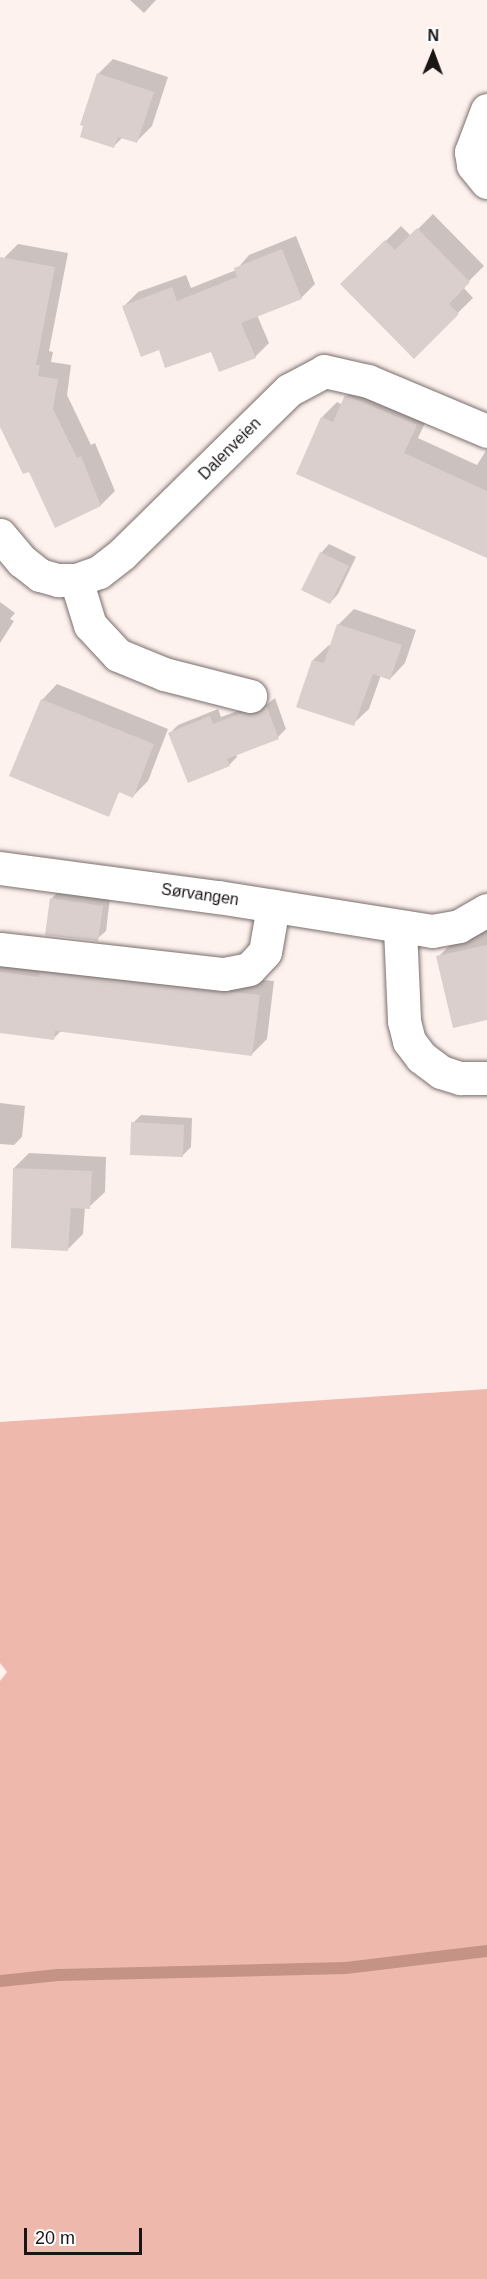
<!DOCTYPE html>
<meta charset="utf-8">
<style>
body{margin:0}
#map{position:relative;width:487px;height:2279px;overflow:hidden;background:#fef2ef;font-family:Arial,sans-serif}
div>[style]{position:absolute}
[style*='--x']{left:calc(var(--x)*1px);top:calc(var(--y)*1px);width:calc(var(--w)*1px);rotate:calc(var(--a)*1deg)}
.forest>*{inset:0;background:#eeb9ac}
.shadow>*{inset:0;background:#0003}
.stream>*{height:12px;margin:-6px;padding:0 6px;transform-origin:6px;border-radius:6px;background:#c59286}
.building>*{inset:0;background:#dacfcc}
.roads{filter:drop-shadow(0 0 2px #796f6c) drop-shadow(0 0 2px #796f6c)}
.minor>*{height:33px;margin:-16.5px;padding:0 16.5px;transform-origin:16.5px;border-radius:16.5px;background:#fff}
span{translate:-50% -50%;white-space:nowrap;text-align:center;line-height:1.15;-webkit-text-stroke:4.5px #fff;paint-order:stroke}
.street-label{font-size:16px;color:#1a1615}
.north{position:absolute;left:403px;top:24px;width:60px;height:60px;-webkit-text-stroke:4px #fff;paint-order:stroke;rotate:1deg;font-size:16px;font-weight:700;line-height:24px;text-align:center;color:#1a1615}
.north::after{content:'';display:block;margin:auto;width:21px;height:27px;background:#1a1615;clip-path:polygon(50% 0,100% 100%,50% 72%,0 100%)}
.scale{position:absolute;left:24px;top:2228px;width:118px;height:27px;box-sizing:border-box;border:3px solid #1a1615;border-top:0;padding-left:8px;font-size:18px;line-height:21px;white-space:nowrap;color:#1a1615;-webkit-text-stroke:4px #fff;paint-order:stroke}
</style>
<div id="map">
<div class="forest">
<div style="clip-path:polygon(487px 1389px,487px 2279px,0 2279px,0 1681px,7px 1672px,0 1663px,0 1422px)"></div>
</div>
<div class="shadow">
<div style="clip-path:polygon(130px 0,156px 0,144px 13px)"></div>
<div style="clip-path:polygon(113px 59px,168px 77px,152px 126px,137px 141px,123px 137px,114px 146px,85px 125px,98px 74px)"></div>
<div style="clip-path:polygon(433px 214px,484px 266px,463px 287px,473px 298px,414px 356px,342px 284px,401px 226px,411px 236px)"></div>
<div style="clip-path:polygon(296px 236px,315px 284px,301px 298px,257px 315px,269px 343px,255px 357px,212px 350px,160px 348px,124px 306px,138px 292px,186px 275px,191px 288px,236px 270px,249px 255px)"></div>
<div style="clip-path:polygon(18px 244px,68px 253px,49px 351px,53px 352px,51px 362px,71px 365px,67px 395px,91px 445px,95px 443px,115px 491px,101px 505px,55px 526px,29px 470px,0 423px,0 279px,4px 258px)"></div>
<div style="clip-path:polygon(362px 381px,431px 410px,418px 438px,477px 465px,487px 449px,487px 556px,322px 417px,337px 402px,343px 405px,347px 396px)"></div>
<div style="clip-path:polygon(329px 544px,356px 557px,338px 594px,330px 603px,321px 553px)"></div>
<div style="clip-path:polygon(0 602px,15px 613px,10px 619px,14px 621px,0 643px)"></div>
<div style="clip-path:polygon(354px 609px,416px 630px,405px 663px,390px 679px,381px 675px,369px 709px,353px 724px,313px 660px,329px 645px,331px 646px,339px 624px)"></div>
<div style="clip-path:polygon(57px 684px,168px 729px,148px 781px,133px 796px,121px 791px,117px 794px,42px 700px)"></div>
<div style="clip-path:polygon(275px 698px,286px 729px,278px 737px,236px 753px,237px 757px,229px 765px,170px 733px,178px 725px,218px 709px,221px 717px,251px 706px,265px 706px)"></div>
<div style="clip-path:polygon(59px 891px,110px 898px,106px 931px,97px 939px,51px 899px)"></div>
<div style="clip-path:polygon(487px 929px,487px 1019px,438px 957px,460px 935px)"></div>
<div style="clip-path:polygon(0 955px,56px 958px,274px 981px,267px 1039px,252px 1054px,61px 1031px,53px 1039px,0 1032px)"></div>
<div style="clip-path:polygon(0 1103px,25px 1106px,22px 1137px,14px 1145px,0 1144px)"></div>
<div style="clip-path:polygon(141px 1115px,192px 1118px,191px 1147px,182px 1156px,133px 1123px)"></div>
<div style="clip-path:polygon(29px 1153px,106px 1157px,105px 1192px,89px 1207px,85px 1207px,83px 1234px,68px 1249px,14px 1168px)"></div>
</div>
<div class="stream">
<div style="--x:0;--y:1981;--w:58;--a:-5.9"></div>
<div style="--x:58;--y:1975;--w:288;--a:-1.4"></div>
<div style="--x:346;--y:1968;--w:142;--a:-6.9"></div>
</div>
<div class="building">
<div style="clip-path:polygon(97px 73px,154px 92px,137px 143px,118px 137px,114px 148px,80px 137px,83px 126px,80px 125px)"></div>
<div style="clip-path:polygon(417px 228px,470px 282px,449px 304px,459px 314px,414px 359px,340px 284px,385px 240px,395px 250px)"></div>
<div style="clip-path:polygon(282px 249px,302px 299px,241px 323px,256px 358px,219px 372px,211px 352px,165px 368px,159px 350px,141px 357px,122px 306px,172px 287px,177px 301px,237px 277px,234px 268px)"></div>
<div style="clip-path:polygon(0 257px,55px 267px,36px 365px,40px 365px,38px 376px,58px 379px,53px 409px,77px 458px,81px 456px,101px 506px,55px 528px,29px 472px,23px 474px,0 427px)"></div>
<div style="clip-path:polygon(345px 395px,417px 425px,404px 453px,487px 491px,487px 558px,296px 474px,321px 417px,333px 422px)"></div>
<div style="clip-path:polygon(320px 552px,349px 566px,330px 604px,301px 590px)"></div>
<div style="clip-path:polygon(337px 624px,402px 645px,390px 680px,373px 674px,354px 726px,296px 707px,312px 660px,324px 663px)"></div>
<div style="clip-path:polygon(41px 699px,154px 744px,133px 798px,119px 792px,109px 817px,9px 776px)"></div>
<div style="clip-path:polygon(266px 705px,279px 739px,227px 759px,230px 766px,188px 783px,168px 733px,210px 716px,213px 724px,242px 713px,256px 714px)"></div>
<div style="clip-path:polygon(50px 898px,103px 906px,98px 941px,45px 935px)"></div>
<div style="clip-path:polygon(487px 945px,487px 1020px,453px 1028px,436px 956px)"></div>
<div style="clip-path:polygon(0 972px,39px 977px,40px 972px,260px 995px,252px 1056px,55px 1031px,54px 1040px,0 1033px)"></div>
<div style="clip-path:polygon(131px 1122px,184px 1125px,183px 1157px,130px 1155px)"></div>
<div style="clip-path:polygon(13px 1168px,92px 1171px,90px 1209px,71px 1208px,68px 1251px,11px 1248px)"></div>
</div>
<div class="roads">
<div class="minor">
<div style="--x:487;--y:110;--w:45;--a:110.9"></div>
<div style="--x:471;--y:152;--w:13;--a:81"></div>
<div style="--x:473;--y:165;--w:22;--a:51"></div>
<div style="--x:0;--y:535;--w:34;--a:50"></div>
<div style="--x:22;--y:561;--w:23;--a:38"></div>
<div style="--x:40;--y:575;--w:19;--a:16"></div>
<div style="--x:58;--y:580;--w:18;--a:0"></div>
<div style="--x:76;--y:580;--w:24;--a:-19"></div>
<div style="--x:99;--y:572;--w:29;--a:-38"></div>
<div style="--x:122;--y:554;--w:234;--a:-44.5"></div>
<div style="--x:289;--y:390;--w:40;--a:-28"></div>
<div style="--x:324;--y:371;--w:45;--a:12.8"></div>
<div style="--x:368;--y:381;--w:129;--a:22.8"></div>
<div style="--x:76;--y:580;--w:47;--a:72.7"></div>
<div style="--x:90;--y:625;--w:41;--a:47"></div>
<div style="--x:118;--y:655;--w:50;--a:22.4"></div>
<div style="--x:164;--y:674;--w:89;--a:14.3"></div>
<div style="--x:0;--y:868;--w:220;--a:7.6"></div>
<div style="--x:218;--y:897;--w:217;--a:9"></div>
<div style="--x:432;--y:931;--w:27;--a:-10"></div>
<div style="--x:459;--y:926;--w:32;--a:-30"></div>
<div style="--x:400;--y:928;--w:93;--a:87.5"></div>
<div style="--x:404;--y:1021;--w:21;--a:76"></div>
<div style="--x:409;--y:1041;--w:20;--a:53"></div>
<div style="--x:421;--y:1057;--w:25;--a:37"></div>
<div style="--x:441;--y:1072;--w:20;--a:18"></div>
<div style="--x:460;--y:1078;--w:27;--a:0"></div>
<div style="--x:0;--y:949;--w:225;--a:6.4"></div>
<div style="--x:224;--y:974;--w:25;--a:-11"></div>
<div style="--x:249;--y:969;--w:23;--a:-47"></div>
<div style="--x:265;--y:952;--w:47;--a:-80.1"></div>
</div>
</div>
<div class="street-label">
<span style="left:230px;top:449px;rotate:-45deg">Dalenveien</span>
<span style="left:200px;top:895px;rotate:8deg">Sørvangen</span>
</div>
<div class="north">N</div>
<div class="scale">20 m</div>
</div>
